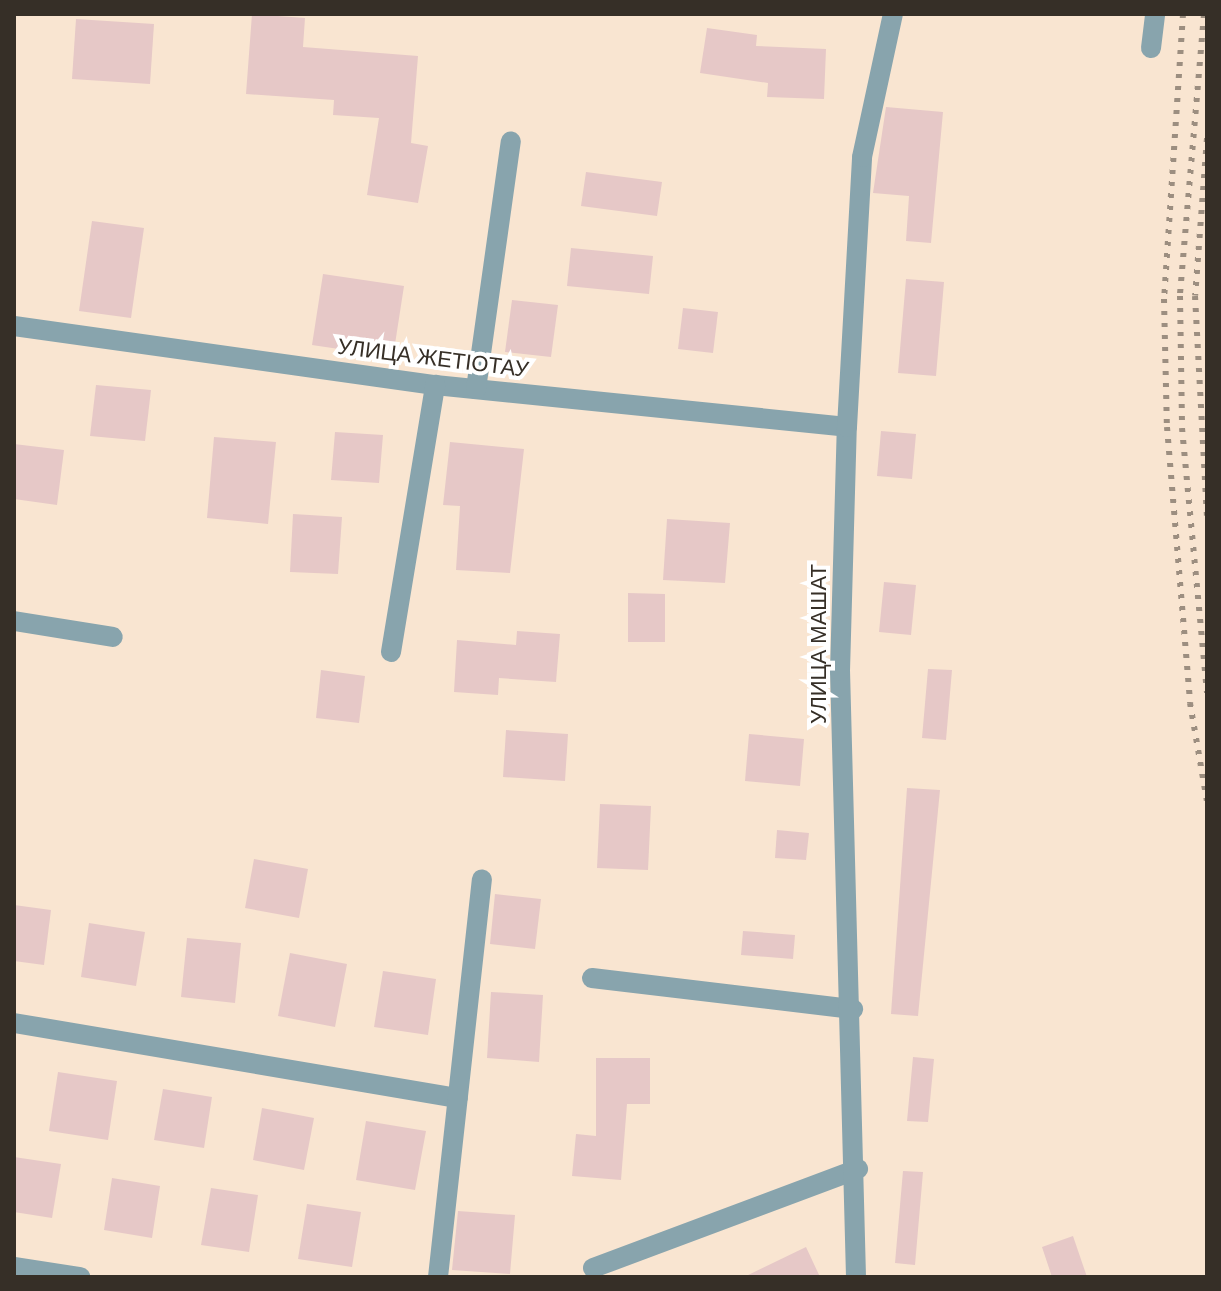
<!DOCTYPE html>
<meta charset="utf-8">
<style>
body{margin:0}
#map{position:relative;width:1221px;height:1291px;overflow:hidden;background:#f9e5d1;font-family:"DM Sans",sans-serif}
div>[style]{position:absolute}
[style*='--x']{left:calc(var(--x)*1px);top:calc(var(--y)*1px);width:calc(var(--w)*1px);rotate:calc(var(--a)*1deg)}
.building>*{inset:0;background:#e6c8c7}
.minor>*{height:20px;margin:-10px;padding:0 10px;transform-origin:10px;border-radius:10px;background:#88a4ad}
.rail>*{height:6px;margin-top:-3px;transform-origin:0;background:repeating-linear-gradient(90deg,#9c8e80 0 4px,transparent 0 12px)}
span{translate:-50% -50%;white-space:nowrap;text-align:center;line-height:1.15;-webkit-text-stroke:8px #fff;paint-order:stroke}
.street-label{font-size:22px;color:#362f27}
.frame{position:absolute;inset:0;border:16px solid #362f27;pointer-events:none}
</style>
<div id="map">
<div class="building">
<div style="clip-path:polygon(252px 14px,305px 18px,303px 47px,418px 56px,411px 143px,428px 146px,418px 203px,367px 195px,379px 118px,333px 115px,334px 100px,246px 94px)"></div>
<div style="clip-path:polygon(76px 19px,154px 24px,150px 84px,72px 79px)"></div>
<div style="clip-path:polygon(707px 28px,757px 35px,756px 46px,826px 49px,824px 99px,767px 97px,768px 83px,700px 73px)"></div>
<div style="clip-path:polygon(886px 107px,943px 112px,931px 243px,906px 241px,909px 196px,873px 193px)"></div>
<div style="clip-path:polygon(586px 172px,662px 182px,657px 216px,581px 206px)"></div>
<div style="clip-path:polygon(92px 221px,144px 228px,131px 318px,79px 311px)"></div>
<div style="clip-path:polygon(571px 248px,653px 256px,649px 294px,567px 286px)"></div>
<div style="clip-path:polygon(323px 274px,404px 286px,393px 357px,312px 345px)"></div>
<div style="clip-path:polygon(906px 279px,944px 282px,936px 376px,898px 373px)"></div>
<div style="clip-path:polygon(512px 300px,558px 305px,551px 357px,505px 352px)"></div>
<div style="clip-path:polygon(683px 308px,718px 312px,713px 353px,678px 349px)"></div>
<div style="clip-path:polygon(96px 385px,151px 390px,145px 441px,90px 436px)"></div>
<div style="clip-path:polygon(881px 431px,916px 434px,912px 479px,877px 476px)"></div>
<div style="clip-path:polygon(335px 432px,383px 435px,379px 483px,331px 480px)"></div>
<div style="clip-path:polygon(214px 437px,276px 442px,268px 524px,207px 518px)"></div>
<div style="clip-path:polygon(450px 442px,524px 449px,510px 573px,456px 570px,460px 506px,443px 505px)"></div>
<div style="clip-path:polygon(14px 444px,64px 450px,57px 505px,14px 499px)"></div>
<div style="clip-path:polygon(293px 514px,342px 517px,338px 574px,290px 572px)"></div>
<div style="clip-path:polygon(667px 519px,730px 523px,725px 583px,663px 580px)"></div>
<div style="clip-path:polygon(884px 582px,916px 585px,911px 635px,879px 632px)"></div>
<div style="clip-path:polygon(628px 593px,665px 594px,665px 642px,628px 642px)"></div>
<div style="clip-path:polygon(517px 631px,560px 634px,556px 682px,499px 678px,498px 695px,454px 692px,457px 640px,516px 645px)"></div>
<div style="clip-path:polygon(928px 669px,952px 670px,946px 740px,922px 738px)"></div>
<div style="clip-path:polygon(321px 670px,365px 676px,359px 723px,316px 718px)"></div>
<div style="clip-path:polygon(506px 730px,568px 734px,565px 781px,503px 777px)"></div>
<div style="clip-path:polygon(749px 734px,804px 739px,800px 786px,745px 781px)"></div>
<div style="clip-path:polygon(907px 788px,940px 790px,918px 1016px,891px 1014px)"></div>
<div style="clip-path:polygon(600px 804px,651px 806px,648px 870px,597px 868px)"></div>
<div style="clip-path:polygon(777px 830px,809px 833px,806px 860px,775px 858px)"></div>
<div style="clip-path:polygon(254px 859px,308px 869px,299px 918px,245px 908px)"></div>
<div style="clip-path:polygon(495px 894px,541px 899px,535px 949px,490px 944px)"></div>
<div style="clip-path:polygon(14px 905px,51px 910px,44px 965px,14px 961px)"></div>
<div style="clip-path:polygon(89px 923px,145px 932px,136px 986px,81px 977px)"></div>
<div style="clip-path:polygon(743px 931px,795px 935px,793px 959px,741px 955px)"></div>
<div style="clip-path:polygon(187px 938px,241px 943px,235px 1003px,181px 997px)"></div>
<div style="clip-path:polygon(290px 953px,347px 964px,335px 1027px,278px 1016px)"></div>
<div style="clip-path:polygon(383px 971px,436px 979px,428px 1035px,374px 1027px)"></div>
<div style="clip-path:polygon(491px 992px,543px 995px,539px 1062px,487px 1058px)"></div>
<div style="clip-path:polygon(913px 1057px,934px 1059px,928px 1122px,907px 1121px)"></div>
<div style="clip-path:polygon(596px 1058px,650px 1058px,650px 1104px,627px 1104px,621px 1180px,572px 1176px,576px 1134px,596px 1136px)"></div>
<div style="clip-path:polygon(58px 1072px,117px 1081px,108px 1140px,49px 1131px)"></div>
<div style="clip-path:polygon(163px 1089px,212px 1097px,204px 1148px,154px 1140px)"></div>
<div style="clip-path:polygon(262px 1108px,314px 1118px,304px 1170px,253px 1160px)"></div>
<div style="clip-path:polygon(366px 1121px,426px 1131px,415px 1190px,356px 1180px)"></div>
<div style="clip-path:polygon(14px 1157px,61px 1164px,52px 1218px,14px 1212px)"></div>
<div style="clip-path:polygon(903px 1171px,923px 1172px,915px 1265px,895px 1263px)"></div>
<div style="clip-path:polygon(112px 1178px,160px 1186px,152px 1238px,104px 1230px)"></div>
<div style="clip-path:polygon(211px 1188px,258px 1195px,249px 1252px,201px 1245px)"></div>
<div style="clip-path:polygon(307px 1204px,361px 1212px,352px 1267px,298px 1259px)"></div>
<div style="clip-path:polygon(458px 1211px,515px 1215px,510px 1274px,452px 1270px)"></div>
<div style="clip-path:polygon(1073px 1236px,1087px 1277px,1052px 1277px,1042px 1247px)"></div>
<div style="clip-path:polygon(806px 1247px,820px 1277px,744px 1277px)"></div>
</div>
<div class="minor">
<div style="--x:1151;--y:48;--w:34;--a:-83"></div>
<div style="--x:14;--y:326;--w:425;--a:8"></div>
<div style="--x:435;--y:385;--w:414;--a:5.8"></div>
<div style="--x:476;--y:389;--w:250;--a:-82"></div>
<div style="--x:14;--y:621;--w:100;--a:9.2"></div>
<div style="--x:391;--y:652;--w:271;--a:-80.6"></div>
<div style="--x:592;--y:978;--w:263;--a:6.8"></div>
<div style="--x:14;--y:1023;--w:450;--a:9.6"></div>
<div style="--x:14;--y:1267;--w:67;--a:8.6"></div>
<div style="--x:593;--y:1268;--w:283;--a:-20.5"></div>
<div style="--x:438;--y:1277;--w:400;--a:-83.7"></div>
<div style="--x:856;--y:1277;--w:606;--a:-91.51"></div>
<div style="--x:840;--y:671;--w:244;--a:-88.4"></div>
<div style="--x:847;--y:427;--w:270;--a:-86.8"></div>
<div style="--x:862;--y:157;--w:146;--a:-77.8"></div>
</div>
<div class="rail">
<div style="--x:1183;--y:14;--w:286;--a:93.8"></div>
<div style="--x:1164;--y:299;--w:128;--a:88.7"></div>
<div style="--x:1167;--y:427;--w:277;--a:85.2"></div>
<div style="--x:1190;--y:703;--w:99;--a:80.2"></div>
<div style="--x:1204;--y:14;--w:283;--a:94.9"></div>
<div style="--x:1180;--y:296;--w:132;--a:89.1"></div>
<div style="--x:1182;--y:428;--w:266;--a:84.6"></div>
<div style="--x:1207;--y:138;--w:158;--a:94.3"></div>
<div style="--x:1195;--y:296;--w:220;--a:86.9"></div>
</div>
<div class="street-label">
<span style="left:433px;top:358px;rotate:7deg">УЛИЦА ЖЕТІОТАУ</span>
<span style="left:819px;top:644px;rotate:-90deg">УЛИЦА МАШАТ</span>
</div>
<div class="frame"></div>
</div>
